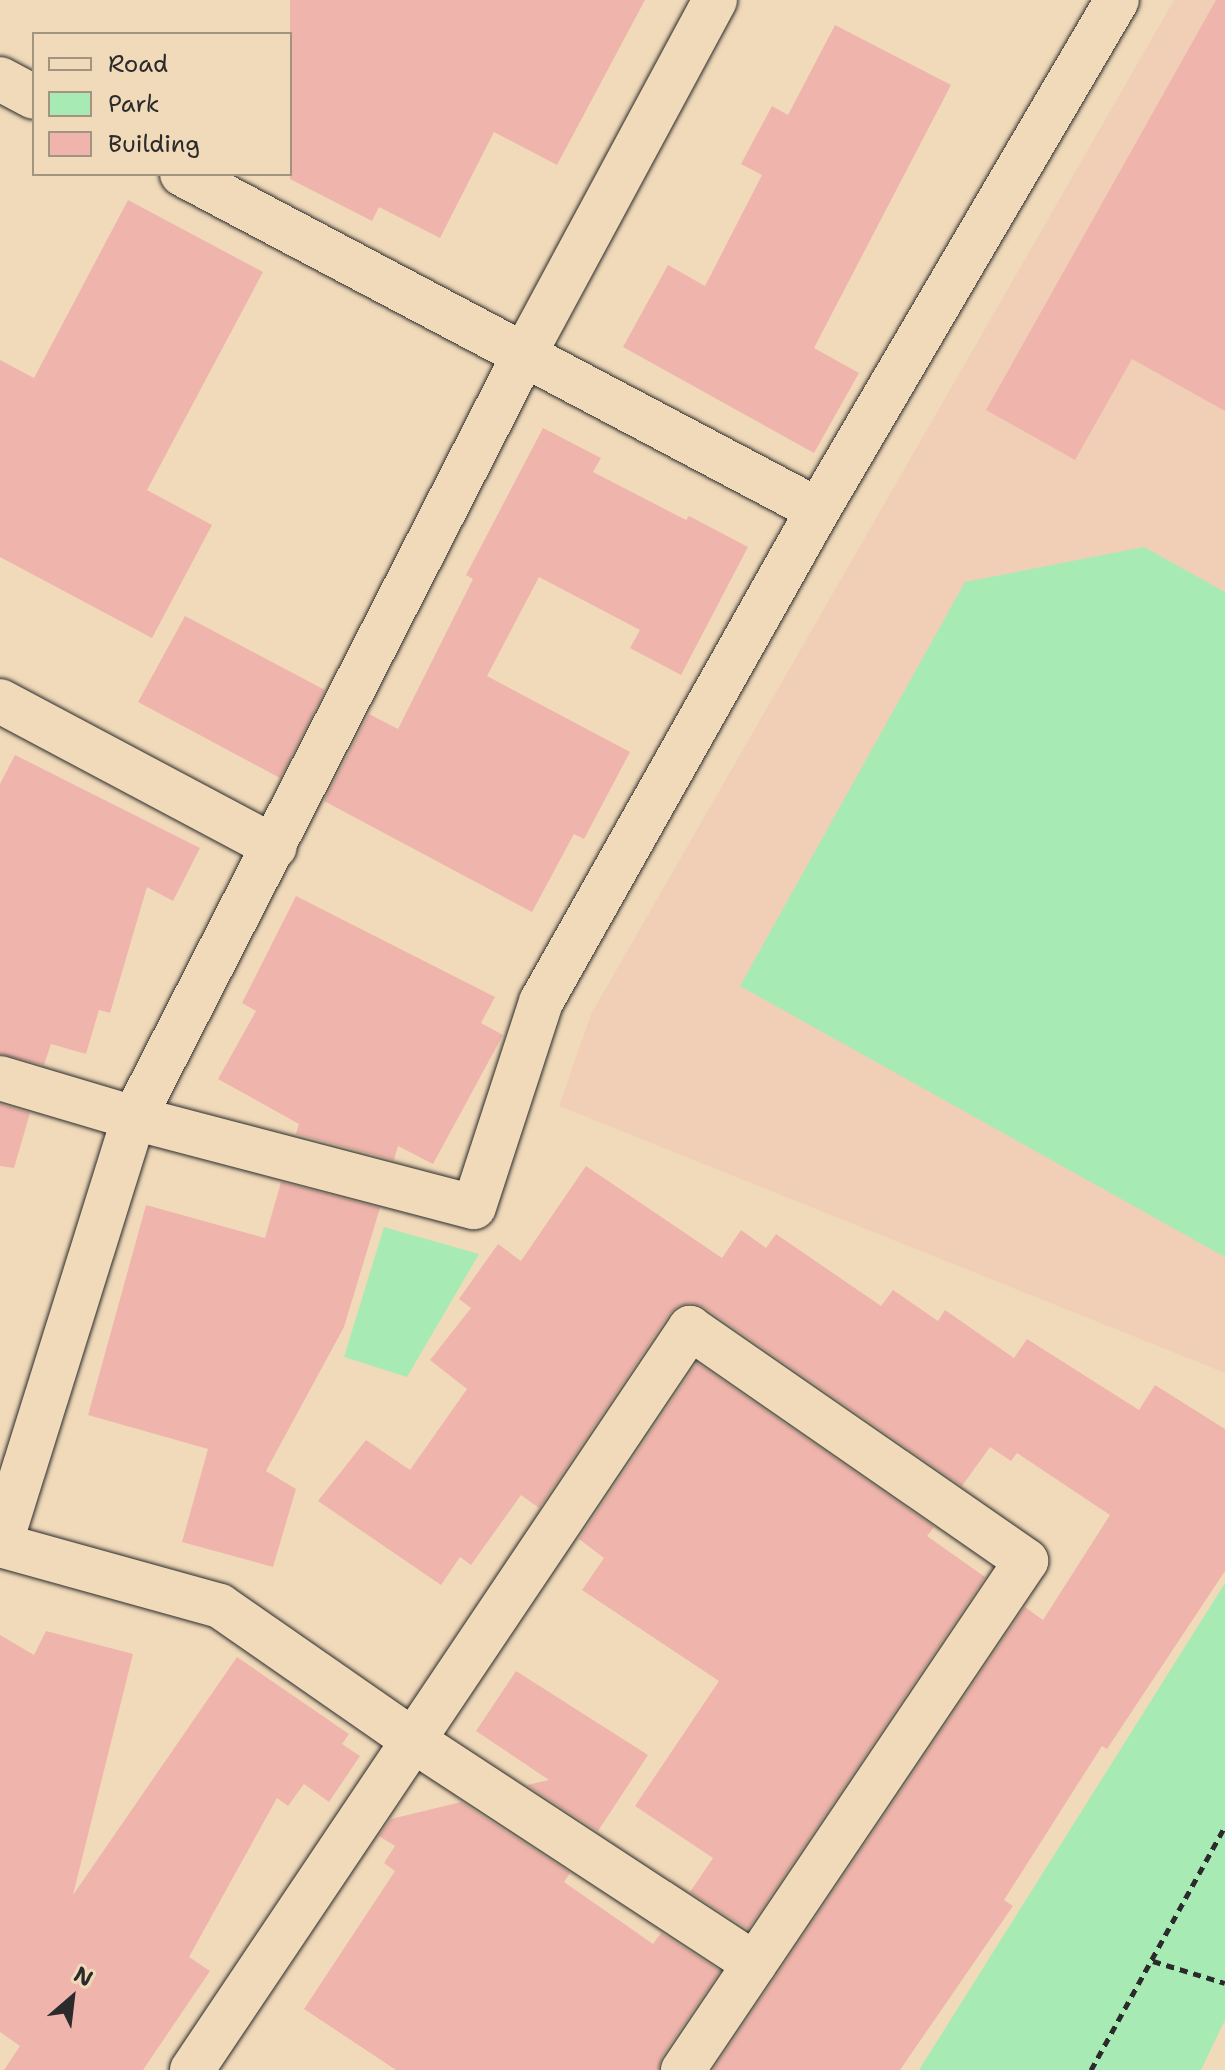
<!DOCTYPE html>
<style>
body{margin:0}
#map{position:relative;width:1225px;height:2070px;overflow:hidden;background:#f1daba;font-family:"Shantell Sans",sans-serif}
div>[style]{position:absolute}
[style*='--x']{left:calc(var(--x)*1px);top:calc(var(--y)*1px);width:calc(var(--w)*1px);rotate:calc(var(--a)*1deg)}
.built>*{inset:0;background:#f0cfb6}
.green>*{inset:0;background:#a8eab4}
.building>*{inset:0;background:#efb5ac}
.path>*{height:5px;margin-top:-2.5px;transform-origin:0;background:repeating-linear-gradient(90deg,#2b2b2b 0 8px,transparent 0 14px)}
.roads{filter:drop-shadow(0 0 2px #2b2b2b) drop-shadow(0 0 2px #2b2b2b)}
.minor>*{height:44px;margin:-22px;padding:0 22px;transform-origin:22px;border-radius:22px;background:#f1daba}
span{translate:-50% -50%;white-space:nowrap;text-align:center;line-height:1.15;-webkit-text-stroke:8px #f1daba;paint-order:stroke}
.legend{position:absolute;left:32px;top:32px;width:260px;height:144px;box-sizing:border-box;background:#f1daba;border:2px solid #a29481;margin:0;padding:10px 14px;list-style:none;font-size:24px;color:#2b2b2b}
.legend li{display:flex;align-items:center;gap:16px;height:40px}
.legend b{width:40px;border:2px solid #a29481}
.north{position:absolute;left:32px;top:1958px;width:80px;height:80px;-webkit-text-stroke:6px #f1daba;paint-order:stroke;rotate:28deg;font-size:22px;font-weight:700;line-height:32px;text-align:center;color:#2b2b2b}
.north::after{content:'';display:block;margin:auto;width:28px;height:36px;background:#2b2b2b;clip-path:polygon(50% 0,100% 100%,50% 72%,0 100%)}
</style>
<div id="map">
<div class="built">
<div style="clip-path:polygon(1174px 0,1225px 0,1225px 1373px,559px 1106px,591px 1014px)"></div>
</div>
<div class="green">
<div style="clip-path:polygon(1144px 547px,1225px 592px,1225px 1257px,740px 986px,965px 582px)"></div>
<div style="clip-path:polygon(384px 1227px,479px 1254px,407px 1377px,344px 1357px)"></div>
<div style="clip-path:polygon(1225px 1583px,1225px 2020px,1201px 2070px,919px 2070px)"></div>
</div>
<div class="building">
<div style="clip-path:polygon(290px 0,645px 0,557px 165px,494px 132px,440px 238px,379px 207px,372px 221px,290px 179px)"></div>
<div style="clip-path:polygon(1216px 0,1225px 0,1225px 411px,1132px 359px,1075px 460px,986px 410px)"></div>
<div style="clip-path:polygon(835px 25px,951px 85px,814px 348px,859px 373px,814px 453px,623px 347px,668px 265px,705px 286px,762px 175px,741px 164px,772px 106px,788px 115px)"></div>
<div style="clip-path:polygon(128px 200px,263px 272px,147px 490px,212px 525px,152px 638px,0 557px,0 360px,34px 378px)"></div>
<div style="clip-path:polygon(543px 428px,601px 458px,593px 472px,686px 520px,689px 516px,748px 547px,681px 675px,630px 648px,640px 630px,539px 577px,487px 676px,630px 752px,584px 839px,574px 834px,532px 912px,324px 801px,369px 714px,398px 729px,473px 579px,466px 575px)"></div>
<div style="clip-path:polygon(185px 616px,325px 690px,280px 778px,138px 702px)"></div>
<div style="clip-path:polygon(15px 755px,200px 848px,173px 901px,147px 887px,110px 1013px,99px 1010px,86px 1054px,51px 1044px,44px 1065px,0 1054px,0 784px)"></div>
<div style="clip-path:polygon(296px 896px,495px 997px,481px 1023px,503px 1035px,433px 1164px,398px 1146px,394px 1160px,296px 1134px,299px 1124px,218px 1079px,256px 1011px,242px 1003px)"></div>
<div style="clip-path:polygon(0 1104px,30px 1113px,14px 1168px,0 1166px)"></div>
<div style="clip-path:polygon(586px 1166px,722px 1258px,741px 1230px,766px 1248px,776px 1234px,881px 1306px,893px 1290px,938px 1321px,945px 1310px,1014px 1358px,1027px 1339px,1139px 1410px,1155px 1385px,1225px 1429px,1225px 1571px,1107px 1749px,1102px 1746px,1004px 1900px,1013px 1906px,900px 2070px,713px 2070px,1025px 1607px,1043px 1620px,1110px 1515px,1017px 1453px,1011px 1461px,990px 1447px,962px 1486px,704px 1307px,691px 1303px,678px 1306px,669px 1314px,539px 1508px,521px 1495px,471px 1565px,460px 1557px,441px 1585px,318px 1501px,366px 1440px,410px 1470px,467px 1389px,430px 1360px,471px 1308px,459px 1299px,498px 1244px,521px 1261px)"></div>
<div style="clip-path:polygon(281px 1182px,380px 1208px,344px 1327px,266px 1471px,296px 1489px,273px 1567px,182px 1542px,208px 1449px,88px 1415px,146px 1205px,265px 1238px)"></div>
<div style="clip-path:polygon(697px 1363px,934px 1527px,927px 1536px,985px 1577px,748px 1929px,690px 1892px,713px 1858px,635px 1806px,719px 1681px,582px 1590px,604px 1558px,579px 1539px)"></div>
<div style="clip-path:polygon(46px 1631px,133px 1654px,73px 1895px,237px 1657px,349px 1734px,342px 1744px,360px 1756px,329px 1802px,304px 1784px,288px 1806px,277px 1798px,189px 1957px,210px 1971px,143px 2070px,4px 2070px,20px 2046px,0 2032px,0 1635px,34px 1655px)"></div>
<div style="clip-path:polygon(516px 1671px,648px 1755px,598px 1831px,527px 1785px,549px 1780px,476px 1731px)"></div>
<div style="clip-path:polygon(461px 1802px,570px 1873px,564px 1882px,653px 1944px,661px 1933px,720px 1971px,662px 2056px,658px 2070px,396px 2070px,304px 2009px,395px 1871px,384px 1863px,395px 1846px,379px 1836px,391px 1819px)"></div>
</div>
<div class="path">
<div style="--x:1153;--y:1961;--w:75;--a:17"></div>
<div style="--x:1091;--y:2070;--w:278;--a:-61.2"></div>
</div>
<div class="roads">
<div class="minor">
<div style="--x:0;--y:79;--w:38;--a:28"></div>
<div style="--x:182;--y:174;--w:719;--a:27.85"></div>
<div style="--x:0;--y:701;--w:311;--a:28"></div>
<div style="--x:0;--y:1078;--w:140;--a:16.6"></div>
<div style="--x:134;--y:1118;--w:351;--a:14.7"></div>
<div style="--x:474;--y:1207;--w:216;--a:-71.9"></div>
<div style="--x:541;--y:1002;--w:565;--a:-60.62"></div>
<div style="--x:818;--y:510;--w:591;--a:-59.62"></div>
<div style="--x:0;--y:1545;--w:448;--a:-72.6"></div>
<div style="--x:134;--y:1118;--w:859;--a:-62.93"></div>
<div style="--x:525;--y:353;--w:401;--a:-61.7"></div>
<div style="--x:0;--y:1545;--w:228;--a:15.5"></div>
<div style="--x:220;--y:1606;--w:236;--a:34.8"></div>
<div style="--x:414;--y:1741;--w:407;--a:33.2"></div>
<div style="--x:192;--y:2070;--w:894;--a:-56.13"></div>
<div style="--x:690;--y:1328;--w:409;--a:34.7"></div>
<div style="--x:1026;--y:1561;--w:614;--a:123.97"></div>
</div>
</div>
<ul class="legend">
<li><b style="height:10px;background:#f1daba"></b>Road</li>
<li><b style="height:22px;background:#a8eab4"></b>Park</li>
<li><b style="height:22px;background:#efb5ac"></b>Building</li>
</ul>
<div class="north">N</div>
</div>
